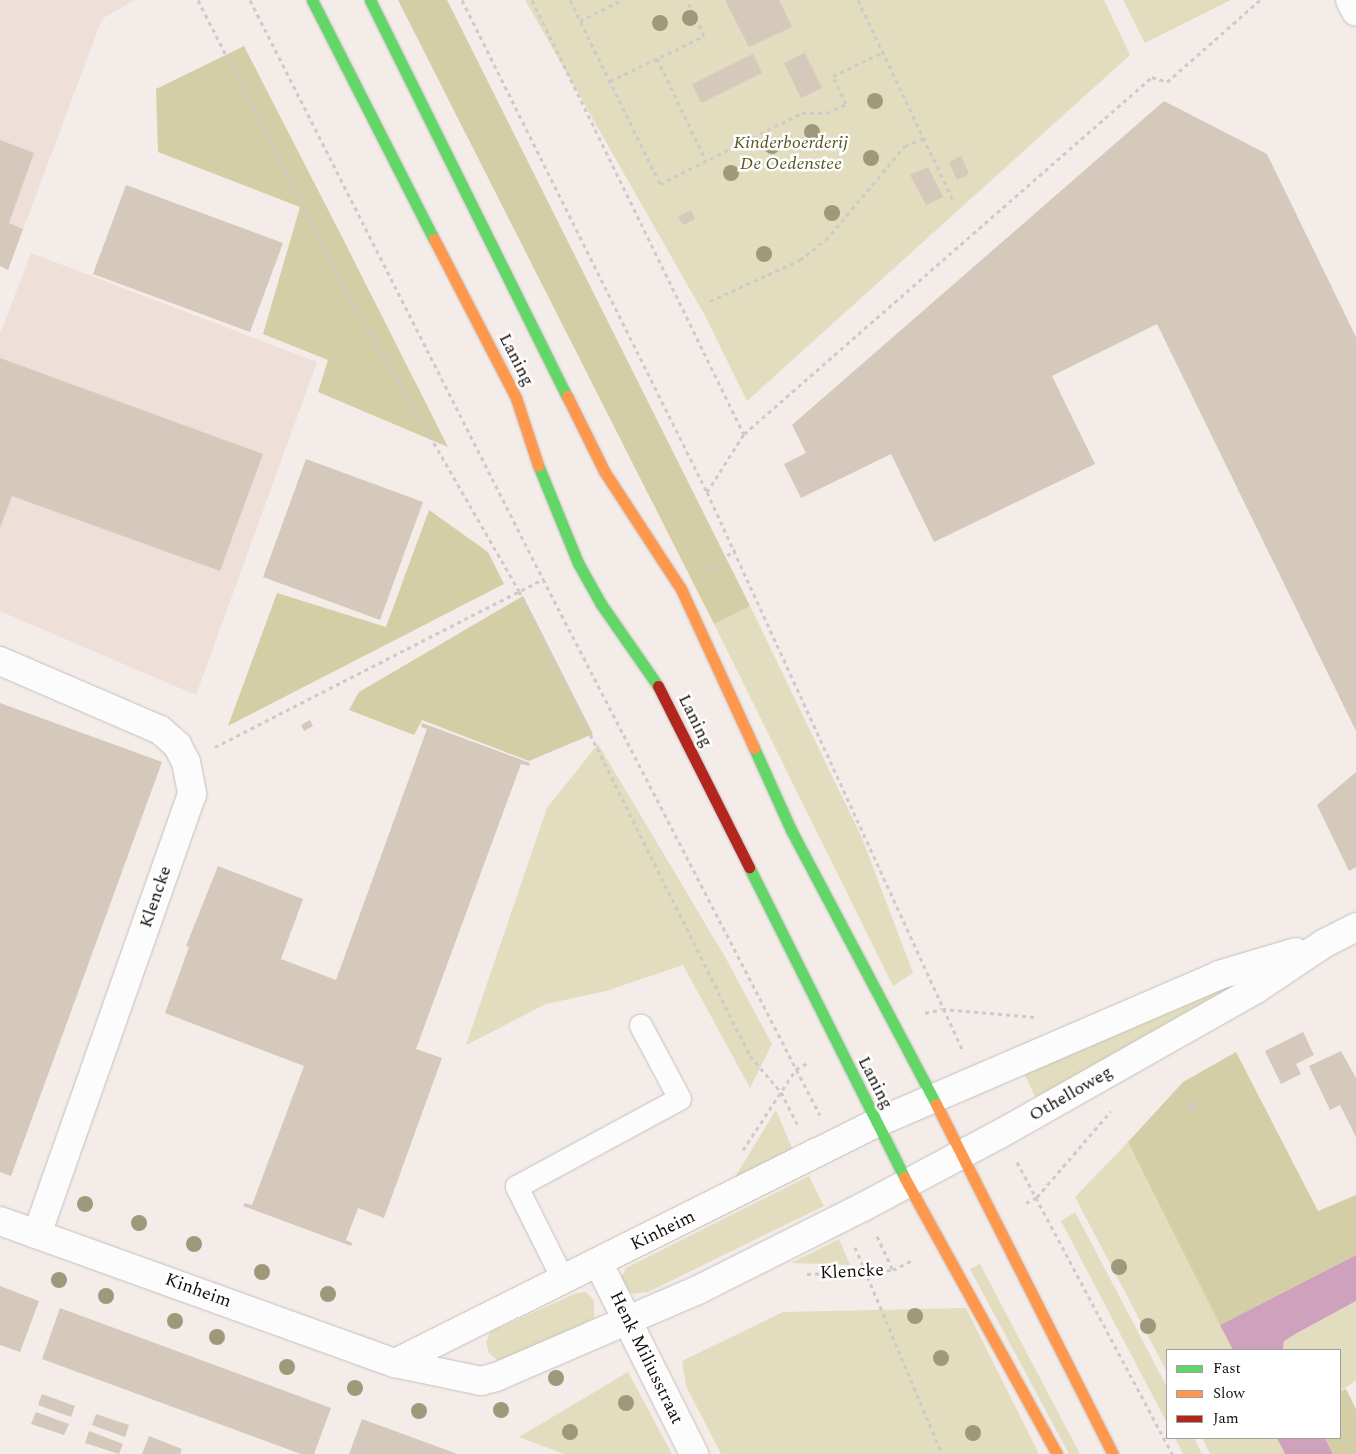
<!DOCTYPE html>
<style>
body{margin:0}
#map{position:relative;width:1356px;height:1454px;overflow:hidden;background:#f4ece9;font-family:Spectral,serif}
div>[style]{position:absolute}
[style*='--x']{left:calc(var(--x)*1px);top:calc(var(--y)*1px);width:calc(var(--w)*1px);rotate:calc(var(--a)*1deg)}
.built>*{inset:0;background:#eedfd9}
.green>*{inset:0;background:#e2ddbe}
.forest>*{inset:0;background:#d4cea6}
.water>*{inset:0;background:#cea1bc}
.building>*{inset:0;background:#d5c9bc}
.path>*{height:3px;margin-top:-1.5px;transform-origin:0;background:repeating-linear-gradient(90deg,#cdcbca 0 4px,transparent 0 8px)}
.roads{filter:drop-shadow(0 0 1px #c5bfbc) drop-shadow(0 0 1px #c5bfbc)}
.lane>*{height:22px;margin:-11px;padding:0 11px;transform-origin:11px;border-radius:11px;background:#fdfcfc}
.street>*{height:28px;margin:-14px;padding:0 14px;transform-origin:14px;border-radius:14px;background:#fdfcfc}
.fast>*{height:11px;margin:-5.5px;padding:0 5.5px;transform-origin:5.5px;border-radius:5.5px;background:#63d668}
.slow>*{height:11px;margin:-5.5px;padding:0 5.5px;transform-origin:5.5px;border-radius:5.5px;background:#ff974d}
.jam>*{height:11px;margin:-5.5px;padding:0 5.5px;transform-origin:5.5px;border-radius:5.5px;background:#b3261e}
.trees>*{width:16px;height:16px;margin:-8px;border-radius:50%;background:#9e997a}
span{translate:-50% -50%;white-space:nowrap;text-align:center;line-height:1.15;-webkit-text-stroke:5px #fff;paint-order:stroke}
.park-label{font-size:18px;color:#585520;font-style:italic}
.street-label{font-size:18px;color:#120e0c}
.legend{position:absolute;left:1166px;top:1349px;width:175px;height:90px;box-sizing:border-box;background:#fff;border:1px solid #a09f9e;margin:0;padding:6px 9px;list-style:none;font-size:15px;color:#120e0c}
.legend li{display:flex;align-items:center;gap:10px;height:25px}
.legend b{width:25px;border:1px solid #a09f9e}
</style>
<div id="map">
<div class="built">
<div style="clip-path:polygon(0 0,134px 0,102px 19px,8px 270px,0 266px)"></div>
<div style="clip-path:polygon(31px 253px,317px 362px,196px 695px,0 611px,0 334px)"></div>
</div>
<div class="green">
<div style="clip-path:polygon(525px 0,1104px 0,1130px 55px,747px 401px,704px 314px)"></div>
<div style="clip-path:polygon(1123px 0,1231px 0,1145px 43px)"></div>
<div style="clip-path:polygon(750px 606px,862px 838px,913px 973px,893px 986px,714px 624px)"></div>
<div style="clip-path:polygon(598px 744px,724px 955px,772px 1044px,750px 1088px,683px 965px,606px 991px,546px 1004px,466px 1045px,547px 808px)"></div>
<div style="clip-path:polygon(1239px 980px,1243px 987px,1038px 1103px,1024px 1073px)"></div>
<div style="clip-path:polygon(776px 1110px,792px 1148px,739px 1182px,735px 1177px)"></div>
<div style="clip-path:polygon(1128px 1142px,1233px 1350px,1167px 1350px,1167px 1372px,1075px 1197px)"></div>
<div style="clip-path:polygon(809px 1176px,824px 1206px,648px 1292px,633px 1294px,628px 1290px,621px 1278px,626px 1268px)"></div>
<div style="clip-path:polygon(1075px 1212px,1167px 1387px,1167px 1423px,1061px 1221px)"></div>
<div style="clip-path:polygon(839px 1239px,850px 1265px,791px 1263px)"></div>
<div style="clip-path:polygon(980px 1264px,1080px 1454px,1069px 1454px,970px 1269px)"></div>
<div style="clip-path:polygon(586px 1292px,594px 1300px,594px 1318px,506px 1362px,497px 1360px,489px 1353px,486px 1342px,490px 1332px,577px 1293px)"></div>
<div style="clip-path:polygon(1356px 1301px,1356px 1380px,1340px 1392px,1340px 1350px,1283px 1350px,1284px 1341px,1297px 1333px)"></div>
<div style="clip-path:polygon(966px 1308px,1039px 1454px,721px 1454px,686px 1386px,682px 1361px,783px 1312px)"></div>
<div style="clip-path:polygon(628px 1372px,672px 1454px,564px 1454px,519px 1437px)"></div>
<div style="clip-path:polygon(1175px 1438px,1194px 1438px,1202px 1454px,1183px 1454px)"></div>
<div style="clip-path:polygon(1202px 1438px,1277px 1438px,1285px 1454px,1210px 1454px)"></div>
</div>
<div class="forest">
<div style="clip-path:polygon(398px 0,447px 0,750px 606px,714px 624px)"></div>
<div style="clip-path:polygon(244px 46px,340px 233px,448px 447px,318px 392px,328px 360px,263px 334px,300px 207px,158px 152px,156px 89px)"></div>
<div style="clip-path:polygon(429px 510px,488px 552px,504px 584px,228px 726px,277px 593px,386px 627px)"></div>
<div style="clip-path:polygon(523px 596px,593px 734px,529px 761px,422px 720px,414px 735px,349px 710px,359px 692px)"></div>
<div style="clip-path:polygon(1236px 1052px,1318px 1211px,1356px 1195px,1356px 1255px,1220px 1325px,1128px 1142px,1183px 1082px)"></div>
<div style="clip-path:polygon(1346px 1389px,1356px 1409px,1356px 1454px,1333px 1454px,1325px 1438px,1340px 1438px,1340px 1392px)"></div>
</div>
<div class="water">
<div style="clip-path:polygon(1356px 1255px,1356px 1301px,1297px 1333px,1284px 1341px,1283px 1350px,1233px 1350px,1220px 1325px)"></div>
<div style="clip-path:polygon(1277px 1438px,1325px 1438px,1333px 1454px,1285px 1454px)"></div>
</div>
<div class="building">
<div style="clip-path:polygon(725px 0,779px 0,792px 27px,749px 47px)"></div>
<div style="clip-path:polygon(805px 53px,822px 88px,801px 98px,784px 63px)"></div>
<div style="clip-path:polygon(753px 54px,762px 73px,701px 103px,692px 84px)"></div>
<div style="clip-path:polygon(1164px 101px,1267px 154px,1356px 337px,1356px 731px,1157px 324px,1052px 376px,1095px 464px,934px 542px,891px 454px,801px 498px,784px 464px,806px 453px,792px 425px)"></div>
<div style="clip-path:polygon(0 140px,34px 153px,9px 223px,23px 229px,8px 270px,0 266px)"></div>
<div style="clip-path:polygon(961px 156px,969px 174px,957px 180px,949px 162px)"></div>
<div style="clip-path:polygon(928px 167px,943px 197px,926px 205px,910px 175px)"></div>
<div style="clip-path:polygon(126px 185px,283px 243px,250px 332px,93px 274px)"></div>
<div style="clip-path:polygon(691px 210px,695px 219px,683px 225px,678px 217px)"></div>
<div style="clip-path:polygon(0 358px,263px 454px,220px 571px,12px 496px,0 528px)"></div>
<div style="clip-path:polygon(306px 459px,423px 502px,380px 620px,263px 577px)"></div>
<div style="clip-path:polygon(0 703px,162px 762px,11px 1176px,0 1172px)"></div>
<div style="clip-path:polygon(310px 720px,313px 726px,304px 731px,301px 725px)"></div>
<div style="clip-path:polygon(422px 723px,530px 763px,529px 766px,521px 764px,416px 1049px,442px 1058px,384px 1218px,358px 1208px,346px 1240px,352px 1243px,351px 1246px,243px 1206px,245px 1203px,252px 1205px,304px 1066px,165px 1013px,189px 947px,186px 946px,218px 866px,303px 899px,281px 959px,336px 980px,427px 729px,421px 727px)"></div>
<div style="clip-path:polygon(1356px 772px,1356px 867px,1349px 871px,1317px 805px)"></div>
<div style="clip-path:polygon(1303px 1032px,1314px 1055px,1296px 1064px,1301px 1074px,1281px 1084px,1265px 1051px)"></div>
<div style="clip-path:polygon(1341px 1051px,1356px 1078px,1356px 1137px,1340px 1105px,1330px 1110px,1309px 1066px)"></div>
<div style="clip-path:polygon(1193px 1100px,1197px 1108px,1189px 1112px,1185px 1104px)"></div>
<div style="clip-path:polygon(0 1286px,39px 1301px,20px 1352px,0 1345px)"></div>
<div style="clip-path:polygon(60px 1308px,331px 1408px,314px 1454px,301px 1454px,42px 1359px)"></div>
<div style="clip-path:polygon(42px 1394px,75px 1406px,71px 1417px,38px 1405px)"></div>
<div style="clip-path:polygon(36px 1412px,69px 1424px,64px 1435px,31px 1424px)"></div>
<div style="clip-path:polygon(96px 1414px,129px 1425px,125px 1437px,92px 1425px)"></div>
<div style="clip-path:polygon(362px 1419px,444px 1449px,457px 1454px,349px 1454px)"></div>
<div style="clip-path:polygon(89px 1431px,123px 1444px,119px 1454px,85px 1443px)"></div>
<div style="clip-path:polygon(149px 1436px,182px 1449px,180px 1454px,142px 1454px)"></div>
</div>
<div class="path">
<div style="--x:198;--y:0;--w:326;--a:63"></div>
<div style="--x:346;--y:290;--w:347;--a:60.1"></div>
<div style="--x:519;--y:591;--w:519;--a:63.58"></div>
<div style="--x:750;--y:1056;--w:48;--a:49.3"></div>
<div style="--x:781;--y:1092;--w:38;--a:63"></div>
<div style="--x:250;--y:0;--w:649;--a:63.16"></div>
<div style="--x:543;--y:579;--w:603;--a:62.67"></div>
<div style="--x:462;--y:0;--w:550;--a:63.53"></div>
<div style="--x:707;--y:492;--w:613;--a:65.4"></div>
<div style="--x:532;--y:0;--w:483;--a:64"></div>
<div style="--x:570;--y:0;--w:205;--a:63.9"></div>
<div style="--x:660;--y:184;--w:159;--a:-26.6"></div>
<div style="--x:802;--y:113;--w:25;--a:0"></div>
<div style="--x:827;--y:113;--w:21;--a:-25"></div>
<div style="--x:846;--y:104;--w:31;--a:-115"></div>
<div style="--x:833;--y:76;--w:55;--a:-25.6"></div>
<div style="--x:858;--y:0;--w:221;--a:64.6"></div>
<div style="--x:580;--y:21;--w:47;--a:-26.6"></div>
<div style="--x:657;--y:58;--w:114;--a:64.6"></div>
<div style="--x:610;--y:81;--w:104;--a:-25.6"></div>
<div style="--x:704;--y:36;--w:40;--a:-115"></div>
<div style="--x:710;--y:301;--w:99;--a:-24.5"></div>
<div style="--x:800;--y:260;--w:33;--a:-38"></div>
<div style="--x:826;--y:240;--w:123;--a:-50"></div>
<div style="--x:905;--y:146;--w:21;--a:-23"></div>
<div style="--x:707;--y:492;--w:69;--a:-57.5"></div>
<div style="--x:744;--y:434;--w:542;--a:-41.19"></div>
<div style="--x:1152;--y:77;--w:16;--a:18"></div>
<div style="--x:1167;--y:82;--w:124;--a:-41.4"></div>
<div style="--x:708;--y:570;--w:34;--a:-37"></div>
<div style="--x:215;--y:747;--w:369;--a:-27.1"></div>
<div style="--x:925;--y:1013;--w:17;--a:-13"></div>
<div style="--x:942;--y:1009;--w:93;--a:4.9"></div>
<div style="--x:743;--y:1150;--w:97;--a:-56.8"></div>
<div style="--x:796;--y:1069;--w:15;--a:-28"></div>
<div style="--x:1017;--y:1162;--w:331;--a:62"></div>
<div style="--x:1026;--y:1203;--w:13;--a:-29"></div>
<div style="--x:1037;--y:1197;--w:113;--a:-49.3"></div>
<div style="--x:877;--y:1236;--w:38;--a:65"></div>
<div style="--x:855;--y:1247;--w:225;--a:67.2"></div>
<div style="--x:807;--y:1274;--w:86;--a:-2.7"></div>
<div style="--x:893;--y:1270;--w:20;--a:-27"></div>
</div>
<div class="roads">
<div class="lane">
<div style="--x:563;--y:1279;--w:103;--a:-116.6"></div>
<div style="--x:517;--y:1187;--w:185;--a:-28.4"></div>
<div style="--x:680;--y:1099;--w:83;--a:-118.1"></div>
</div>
<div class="street">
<div style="--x:1350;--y:0;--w:13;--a:63"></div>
<div style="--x:0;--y:661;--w:174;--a:23.3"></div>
<div style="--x:160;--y:730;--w:23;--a:41"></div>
<div style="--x:177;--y:745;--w:19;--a:62"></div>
<div style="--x:186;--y:762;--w:33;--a:79"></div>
<div style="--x:192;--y:794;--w:467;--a:109.4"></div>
<div style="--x:0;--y:1221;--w:420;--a:19.8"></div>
<div style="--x:395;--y:1363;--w:88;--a:11.8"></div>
<div style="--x:481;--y:1381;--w:16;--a:-15"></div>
<div style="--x:496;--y:1377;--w:220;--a:-23.3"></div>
<div style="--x:698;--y:1290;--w:185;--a:-26.7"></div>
<div style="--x:863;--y:1207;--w:155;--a:-28.1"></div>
<div style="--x:1000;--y:1134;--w:294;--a:-29.5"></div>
<div style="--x:1256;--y:989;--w:83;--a:-33.7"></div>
<div style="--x:1325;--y:943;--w:35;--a:-27"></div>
<div style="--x:598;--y:1262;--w:215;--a:63.4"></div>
<div style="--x:395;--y:1363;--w:538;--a:-26.52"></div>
<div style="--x:876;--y:1123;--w:374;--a:-23.3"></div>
<div style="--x:1219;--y:975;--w:80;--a:-16.6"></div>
</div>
<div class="fast">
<div style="--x:312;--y:0;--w:268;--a:63"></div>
<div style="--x:370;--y:0;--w:442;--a:63.6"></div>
<div style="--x:538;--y:465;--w:106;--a:67.8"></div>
<div style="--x:578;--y:563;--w:47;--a:60.7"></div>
<div style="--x:601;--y:604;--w:100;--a:55.2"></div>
<div style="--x:754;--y:748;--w:90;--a:65.7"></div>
<div style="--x:791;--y:830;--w:310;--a:62.1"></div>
<div style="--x:749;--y:867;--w:347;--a:63.4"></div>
</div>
<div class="slow">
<div style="--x:434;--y:239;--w:179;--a:62.7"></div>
<div style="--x:516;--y:398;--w:71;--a:71.8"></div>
<div style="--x:567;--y:396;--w:84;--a:63.7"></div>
<div style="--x:604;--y:471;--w:141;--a:56.9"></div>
<div style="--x:681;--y:589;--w:175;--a:65.3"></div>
<div style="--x:936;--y:1104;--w:392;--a:63.2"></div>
<div style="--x:904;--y:1177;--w:316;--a:61.1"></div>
</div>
<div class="jam">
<div style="--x:658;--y:686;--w:203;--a:63.3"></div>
</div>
</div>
<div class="trees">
<div style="left:690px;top:18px"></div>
<div style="left:660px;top:23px"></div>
<div style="left:875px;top:101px"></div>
<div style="left:812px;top:132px"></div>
<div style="left:772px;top:146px"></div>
<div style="left:871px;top:158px"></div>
<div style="left:731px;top:173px"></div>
<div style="left:832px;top:213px"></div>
<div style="left:764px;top:254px"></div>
<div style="left:85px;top:1204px"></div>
<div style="left:139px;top:1223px"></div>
<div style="left:194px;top:1244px"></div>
<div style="left:1119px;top:1267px"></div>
<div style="left:262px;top:1272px"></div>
<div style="left:59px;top:1280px"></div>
<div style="left:328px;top:1294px"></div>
<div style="left:106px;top:1296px"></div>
<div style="left:915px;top:1316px"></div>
<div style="left:175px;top:1321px"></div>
<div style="left:1148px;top:1326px"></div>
<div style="left:217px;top:1337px"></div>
<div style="left:941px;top:1358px"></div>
<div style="left:287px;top:1367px"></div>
<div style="left:556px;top:1378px"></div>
<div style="left:355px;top:1388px"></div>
<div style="left:626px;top:1403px"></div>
<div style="left:501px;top:1410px"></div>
<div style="left:419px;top:1411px"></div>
<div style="left:570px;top:1432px"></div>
<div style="left:973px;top:1433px"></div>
</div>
<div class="park-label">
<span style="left:791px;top:154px">Kinderboerderij<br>De Oedenstee</span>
</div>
<div class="street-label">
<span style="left:516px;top:360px;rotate:63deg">Laning</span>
<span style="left:695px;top:721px;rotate:64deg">Laning</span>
<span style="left:156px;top:897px;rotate:-71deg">Klencke</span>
<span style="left:875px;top:1083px;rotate:63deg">Laning</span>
<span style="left:1071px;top:1094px;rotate:-30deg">Othelloweg</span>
<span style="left:663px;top:1231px;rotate:-26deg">Kinheim</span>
<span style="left:852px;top:1272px;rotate:-3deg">Klencke</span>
<span style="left:198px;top:1291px;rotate:20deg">Kinheim</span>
<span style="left:646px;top:1358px;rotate:64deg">Henk Miliusstraat</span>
</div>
<ul class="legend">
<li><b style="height:6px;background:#63d668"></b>Fast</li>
<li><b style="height:6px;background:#ff974d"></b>Slow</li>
<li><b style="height:6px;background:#b3261e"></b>Jam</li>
</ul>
</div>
